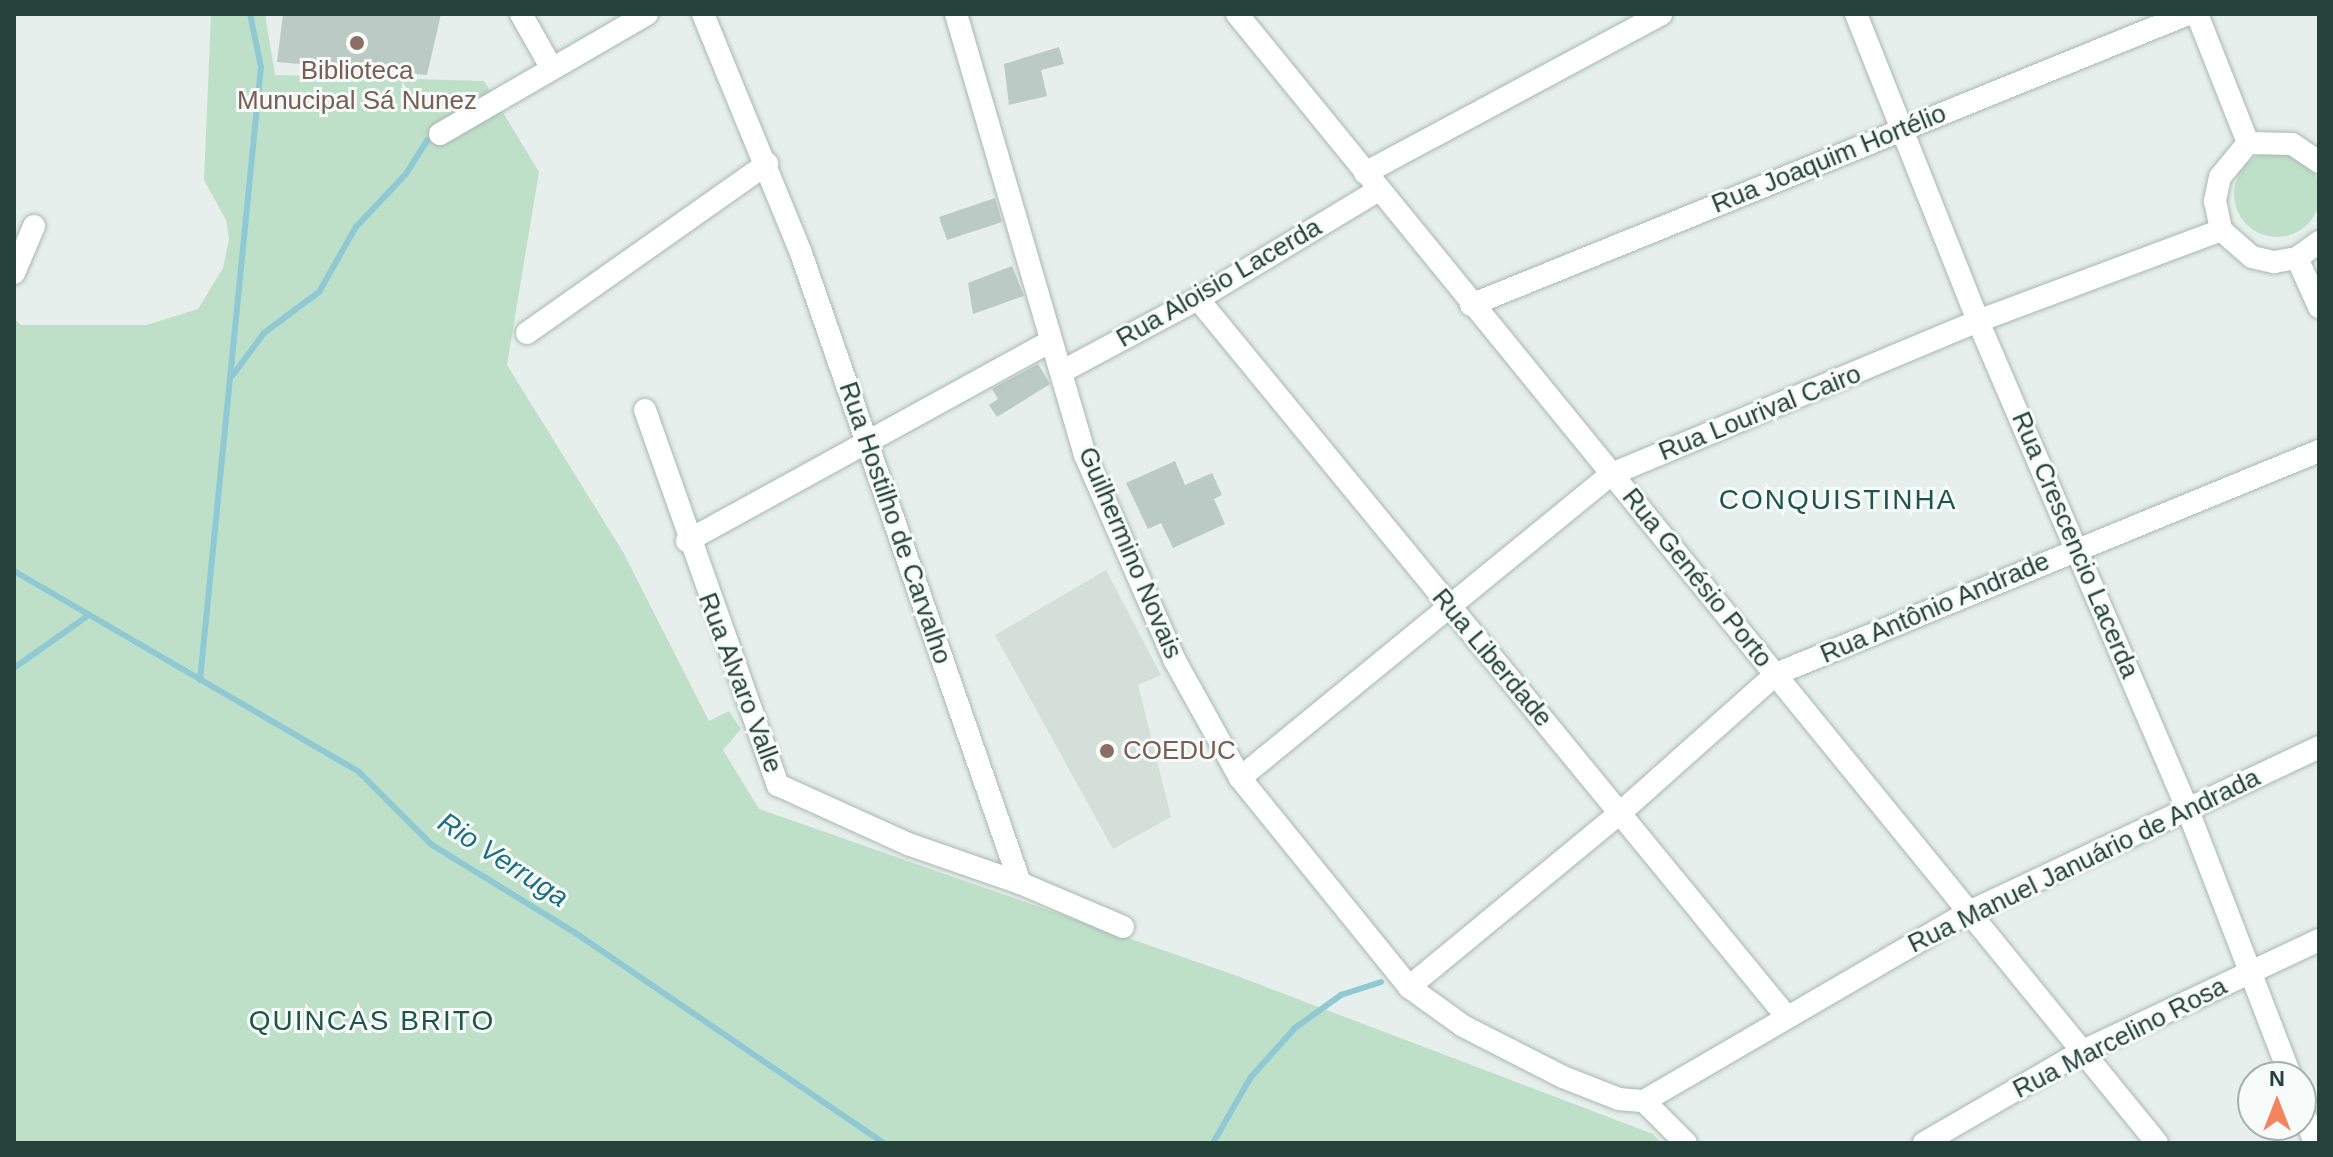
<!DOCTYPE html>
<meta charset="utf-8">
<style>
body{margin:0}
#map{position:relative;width:2333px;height:1157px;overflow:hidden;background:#e6efeb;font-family:Arial,sans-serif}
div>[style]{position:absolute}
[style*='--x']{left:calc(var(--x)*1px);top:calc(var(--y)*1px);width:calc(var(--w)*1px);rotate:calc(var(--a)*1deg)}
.built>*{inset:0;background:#d4dfda}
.green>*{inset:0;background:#bfe0c8}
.round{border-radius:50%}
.stream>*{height:6px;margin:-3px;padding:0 3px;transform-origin:3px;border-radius:3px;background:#8ec9d4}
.building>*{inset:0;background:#bbcac4}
.roads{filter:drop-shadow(0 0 2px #a8b8b2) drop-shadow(0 0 2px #a8b8b2)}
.minor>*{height:22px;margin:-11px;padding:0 11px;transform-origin:11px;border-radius:11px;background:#fff}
.dots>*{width:22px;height:22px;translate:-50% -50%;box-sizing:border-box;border:4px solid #f7fbf9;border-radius:50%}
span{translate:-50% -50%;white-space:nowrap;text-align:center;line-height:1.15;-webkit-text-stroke:6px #f7fbf9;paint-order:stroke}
.education-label{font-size:26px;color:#785e54}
.left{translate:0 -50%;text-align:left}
.street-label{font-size:26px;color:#24423a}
.neighbourhood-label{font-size:28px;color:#1f5548;letter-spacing:2px}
.water-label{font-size:28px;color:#1c6f80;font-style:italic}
.frame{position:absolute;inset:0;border:16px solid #24423a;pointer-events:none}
.north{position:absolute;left:2237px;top:1061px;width:80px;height:80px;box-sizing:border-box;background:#f7fbf9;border:2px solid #a3b1ad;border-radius:50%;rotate:0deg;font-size:22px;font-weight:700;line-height:32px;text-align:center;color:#24423a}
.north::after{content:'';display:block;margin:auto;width:28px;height:36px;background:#f4845f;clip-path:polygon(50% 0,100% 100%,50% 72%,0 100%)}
</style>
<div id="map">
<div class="built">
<div style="clip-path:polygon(1106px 570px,1161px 675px,1138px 685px,1171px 817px,1113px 849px,995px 635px)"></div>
</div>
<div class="green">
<div style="clip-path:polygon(211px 14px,265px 14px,275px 75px,484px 81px,539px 172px,507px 365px,623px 552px,709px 721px,729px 711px,741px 729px,723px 750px,759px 809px,1240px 977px,1653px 1134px,1661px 1143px,14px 1143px,14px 319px,21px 325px,147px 325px,198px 309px,223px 268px,229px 239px,226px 220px,204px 180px)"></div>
<div class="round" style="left:2234px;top:151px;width:86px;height:86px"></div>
</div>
<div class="stream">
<div style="--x:233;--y:375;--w:52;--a:-53.6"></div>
<div style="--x:264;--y:333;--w:69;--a:-36.7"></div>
<div style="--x:319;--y:292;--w:75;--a:-60.4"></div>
<div style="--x:356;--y:227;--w:73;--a:-46.7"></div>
<div style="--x:406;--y:174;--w:40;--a:-58"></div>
<div style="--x:14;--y:571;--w:399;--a:30.2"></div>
<div style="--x:359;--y:772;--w:103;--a:45"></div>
<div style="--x:432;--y:845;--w:170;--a:31.5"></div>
<div style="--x:577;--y:934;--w:371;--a:34.3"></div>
<div style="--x:14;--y:668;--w:88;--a:-35.3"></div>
<div style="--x:200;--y:680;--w:616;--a:-84.32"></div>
<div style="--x:261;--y:67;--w:54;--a:-101.7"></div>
<div style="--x:1213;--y:1143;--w:76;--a:-60.1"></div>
<div style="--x:1251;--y:1077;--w:66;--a:-48.1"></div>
<div style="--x:1295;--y:1028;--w:57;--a:-35.7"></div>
<div style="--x:1341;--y:995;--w:42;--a:-18"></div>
</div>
<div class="building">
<div style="clip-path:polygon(283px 14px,441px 14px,427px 75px,277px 62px)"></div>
<div style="clip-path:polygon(1059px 47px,1064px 64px,1041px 70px,1047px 96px,1009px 105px,1004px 64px)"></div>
<div style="clip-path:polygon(995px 198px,1002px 222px,947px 240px,939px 217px)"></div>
<div style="clip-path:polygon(1012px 266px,1024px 296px,973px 314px,968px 283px)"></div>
<div style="clip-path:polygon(1038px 364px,1050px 384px,997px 417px,989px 405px,998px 399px,992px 389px)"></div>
<div style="clip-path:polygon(1175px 461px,1185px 485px,1212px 473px,1222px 495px,1214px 499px,1225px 524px,1173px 548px,1161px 523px,1148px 529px,1126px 483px)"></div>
</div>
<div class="roads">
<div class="minor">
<div style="--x:521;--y:14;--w:61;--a:60.5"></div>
<div style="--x:703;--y:14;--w:258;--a:67.7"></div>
<div style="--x:801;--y:253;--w:667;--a:70.83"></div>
<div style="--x:956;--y:14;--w:459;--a:73.7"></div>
<div style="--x:1085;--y:455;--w:225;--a:66.4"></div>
<div style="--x:1175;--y:661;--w:134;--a:60.9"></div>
<div style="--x:1240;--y:778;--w:269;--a:51"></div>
<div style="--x:1409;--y:987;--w:67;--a:35.8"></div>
<div style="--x:1463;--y:1026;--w:112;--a:27"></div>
<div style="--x:1563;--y:1077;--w:60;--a:21.4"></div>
<div style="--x:1619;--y:1099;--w:25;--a:5"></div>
<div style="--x:1644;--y:1101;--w:59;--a:45"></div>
<div style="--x:1237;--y:14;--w:1456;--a:50.82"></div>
<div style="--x:1856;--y:14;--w:330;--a:68.3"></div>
<div style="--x:1978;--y:321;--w:530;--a:66.77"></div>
<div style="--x:2187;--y:808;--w:288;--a:68.9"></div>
<div style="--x:2197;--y:14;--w:139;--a:68.4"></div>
<div style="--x:440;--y:134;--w:239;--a:-30.1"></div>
<div style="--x:2319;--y:162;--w:32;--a:-146"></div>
<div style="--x:2292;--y:144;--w:44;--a:-178.7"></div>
<div style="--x:2248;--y:143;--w:44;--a:129.5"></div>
<div style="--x:2220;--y:177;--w:25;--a:102"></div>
<div style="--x:2215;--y:201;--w:30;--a:78"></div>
<div style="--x:2221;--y:230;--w:41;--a:41.1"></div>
<div style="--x:2252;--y:257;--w:23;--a:13"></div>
<div style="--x:2274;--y:262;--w:23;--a:-10"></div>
<div style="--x:2297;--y:258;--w:27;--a:-36"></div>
<div style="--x:1365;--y:173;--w:336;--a:-28.2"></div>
<div style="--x:2297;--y:258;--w:54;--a:65.8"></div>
<div style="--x:14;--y:273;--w:51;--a:-66.9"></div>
<div style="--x:1198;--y:299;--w:929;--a:50.64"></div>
<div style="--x:1471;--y:305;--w:774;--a:-22.09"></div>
<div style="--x:527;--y:333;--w:294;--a:-35.2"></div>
<div style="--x:1061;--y:372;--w:155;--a:-28.1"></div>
<div style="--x:1198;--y:299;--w:209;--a:-31.1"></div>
<div style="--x:645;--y:410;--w:398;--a:70.5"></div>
<div style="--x:778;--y:785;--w:143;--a:24.4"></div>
<div style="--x:908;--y:844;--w:119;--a:19.2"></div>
<div style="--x:1020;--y:883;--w:112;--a:23.1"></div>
<div style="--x:687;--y:541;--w:415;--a:-28.8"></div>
<div style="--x:1240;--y:778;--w:480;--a:-39.3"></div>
<div style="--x:1612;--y:474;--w:397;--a:-22.7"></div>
<div style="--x:1978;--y:321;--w:259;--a:-20.5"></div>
<div style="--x:1409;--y:987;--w:273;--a:-39.5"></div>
<div style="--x:1620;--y:813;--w:209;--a:-41.7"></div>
<div style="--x:1776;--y:674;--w:587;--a:-22.33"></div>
<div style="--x:1644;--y:1101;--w:376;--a:-30.2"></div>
<div style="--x:1969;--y:912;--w:387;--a:-25.2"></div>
<div style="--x:2301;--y:1105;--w:33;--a:70"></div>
<div style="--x:1924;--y:1143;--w:184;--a:-30.1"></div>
<div style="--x:2083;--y:1051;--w:261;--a:-25.2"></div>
</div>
</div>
<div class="dots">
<div style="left:357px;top:43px;background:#8d6e63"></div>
<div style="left:1107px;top:751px;background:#8d6e63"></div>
</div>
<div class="education-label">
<span style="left:357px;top:86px">Biblioteca<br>Munucipal Sá Nunez</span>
<span class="left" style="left:1123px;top:751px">COEDUC</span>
</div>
<div class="street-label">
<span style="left:1829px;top:159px;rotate:-22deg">Rua Joaquim Hortélio</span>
<span style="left:1219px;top:283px;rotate:-30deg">Rua Aloisio Lacerda</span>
<span style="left:1760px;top:413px;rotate:-22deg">Rua Lourival Cairo</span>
<span style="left:895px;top:523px;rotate:71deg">Rua Hostilho de Carvalho</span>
<span style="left:2075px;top:545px;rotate:67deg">Rua Crescencio Lacerda</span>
<span style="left:1130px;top:553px;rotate:67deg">Guilhermino Novais</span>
<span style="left:1697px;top:578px;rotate:51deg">Rua Genésio Porto</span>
<span style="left:1935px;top:608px;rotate:-23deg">Rua Antônio Andrade</span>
<span style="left:1492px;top:658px;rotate:50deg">Rua Liberdade</span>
<span style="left:740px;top:683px;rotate:69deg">Rua Alvaro Valle</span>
<span style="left:2084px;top:861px;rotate:-26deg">Rua Manuel Januário de Andrada</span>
<span style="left:2120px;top:1038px;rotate:-27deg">Rua Marcelino Rosa</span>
</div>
<div class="neighbourhood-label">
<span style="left:1838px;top:500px">CONQUISTINHA</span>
<span style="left:372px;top:1021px">QUINCAS BRITO</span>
</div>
<div class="water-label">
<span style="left:503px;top:860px;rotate:33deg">Rio Verruga</span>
</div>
<div class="frame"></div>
<div class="north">N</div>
</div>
